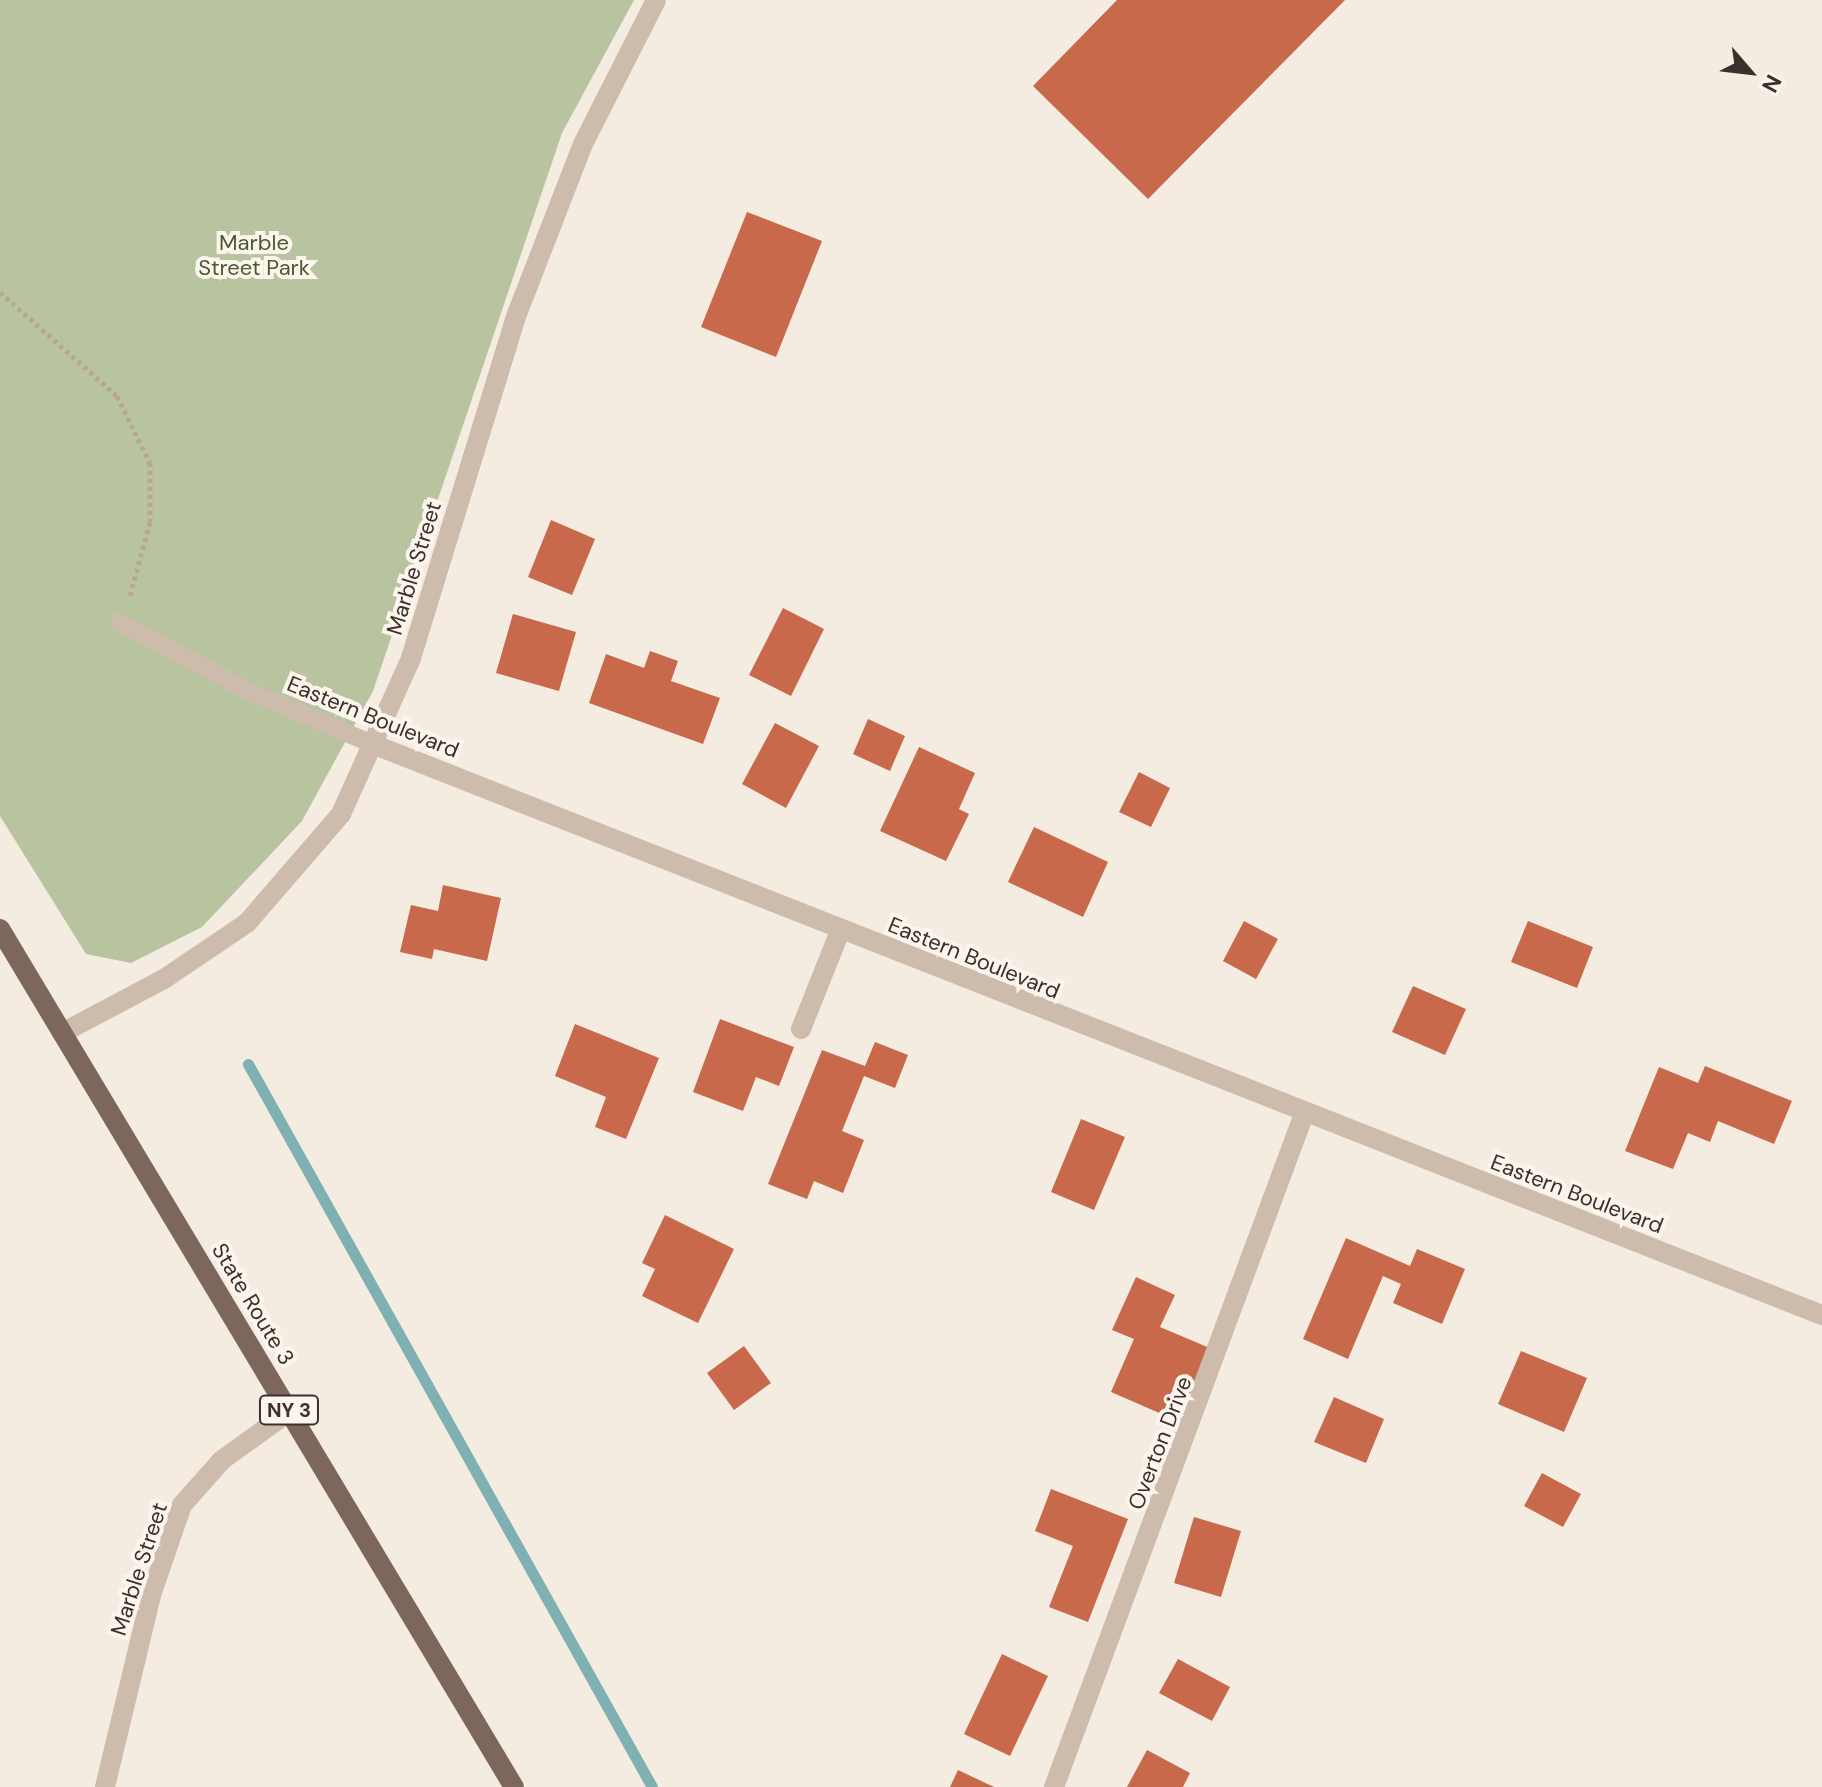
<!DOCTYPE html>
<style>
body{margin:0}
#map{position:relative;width:1822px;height:1787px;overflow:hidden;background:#f4ebe1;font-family:"DM Sans",sans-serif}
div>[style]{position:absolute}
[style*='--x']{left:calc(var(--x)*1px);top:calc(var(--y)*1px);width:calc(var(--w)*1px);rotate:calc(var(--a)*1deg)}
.green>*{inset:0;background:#b8c4a0}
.stream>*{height:11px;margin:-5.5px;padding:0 5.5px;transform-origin:5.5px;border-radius:5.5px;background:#7fb0b2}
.building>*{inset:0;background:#c8694b}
.path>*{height:5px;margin-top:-2.5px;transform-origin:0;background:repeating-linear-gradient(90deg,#b9a596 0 4px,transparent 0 8px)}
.service>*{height:18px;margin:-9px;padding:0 9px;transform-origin:9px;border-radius:9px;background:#cdbbac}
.minor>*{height:20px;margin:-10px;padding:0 10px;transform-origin:10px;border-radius:10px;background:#cdbbac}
.primary>*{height:20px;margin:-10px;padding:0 10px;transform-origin:10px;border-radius:10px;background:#7d675c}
span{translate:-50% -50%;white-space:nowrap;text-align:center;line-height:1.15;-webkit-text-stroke:8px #fbf5ee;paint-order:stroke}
.shield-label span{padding:2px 6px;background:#fbf5ee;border:2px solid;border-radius:6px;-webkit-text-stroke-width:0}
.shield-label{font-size:20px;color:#3b302b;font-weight:700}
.park-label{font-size:22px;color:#4a5a2e}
.street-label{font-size:22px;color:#3b302b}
.north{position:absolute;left:1710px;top:32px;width:80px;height:80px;-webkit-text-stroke:6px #fbf5ee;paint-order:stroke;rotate:118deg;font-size:22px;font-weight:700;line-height:32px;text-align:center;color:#3b302b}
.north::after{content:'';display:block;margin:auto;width:28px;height:36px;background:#3b302b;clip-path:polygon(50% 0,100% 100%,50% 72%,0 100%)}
</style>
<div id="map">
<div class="green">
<div style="clip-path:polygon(0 0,634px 0,562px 133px,373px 691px,302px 821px,202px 927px,131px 963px,86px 954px,0 816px)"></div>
</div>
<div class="stream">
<div style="--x:248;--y:1064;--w:828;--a:60.8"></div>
</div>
<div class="building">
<div style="clip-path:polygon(1117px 0,1345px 0,1148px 199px,1033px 86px)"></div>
<div style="clip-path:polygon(747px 212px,822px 241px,776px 357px,701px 327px)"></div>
<div style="clip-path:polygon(551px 520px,595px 539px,572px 595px,528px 577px)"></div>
<div style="clip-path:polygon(783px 608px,824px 629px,791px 696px,749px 675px)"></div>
<div style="clip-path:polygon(513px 614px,576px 632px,559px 691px,496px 673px)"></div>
<div style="clip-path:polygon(650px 651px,678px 661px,671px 681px,720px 698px,703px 744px,589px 703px,606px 654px,644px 668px)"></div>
<div style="clip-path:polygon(868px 719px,905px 736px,890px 771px,853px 754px)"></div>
<div style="clip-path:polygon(775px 723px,819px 746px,786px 808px,742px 784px)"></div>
<div style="clip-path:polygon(919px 747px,975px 773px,959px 809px,969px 814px,946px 861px,880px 831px)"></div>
<div style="clip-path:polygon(1139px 772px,1170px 788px,1151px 827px,1119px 812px)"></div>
<div style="clip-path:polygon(1034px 827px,1108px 862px,1083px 917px,1008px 882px)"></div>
<div style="clip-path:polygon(443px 885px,501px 898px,487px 961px,434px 949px,432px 959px,400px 952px,411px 905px,438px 911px)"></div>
<div style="clip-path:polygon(1244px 921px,1278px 939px,1256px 979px,1223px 961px)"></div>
<div style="clip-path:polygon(1528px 921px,1593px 947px,1577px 988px,1511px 962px)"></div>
<div style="clip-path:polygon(1413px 986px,1466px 1009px,1445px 1055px,1392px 1032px)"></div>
<div style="clip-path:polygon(720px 1019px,794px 1047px,779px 1086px,756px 1077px,743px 1111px,693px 1092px)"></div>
<div style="clip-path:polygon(575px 1024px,659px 1058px,626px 1139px,595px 1127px,606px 1097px,555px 1076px)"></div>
<div style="clip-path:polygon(875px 1042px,908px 1055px,895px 1088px,864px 1076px,842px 1131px,864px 1140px,843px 1193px,814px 1181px,807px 1199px,768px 1184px,822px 1050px,865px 1066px)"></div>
<div style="clip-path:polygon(1705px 1066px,1792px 1101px,1774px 1144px,1718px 1121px,1710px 1142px,1688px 1133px,1673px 1169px,1625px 1151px,1659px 1067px,1698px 1083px)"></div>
<div style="clip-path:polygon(1081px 1119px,1125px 1137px,1094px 1210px,1051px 1192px)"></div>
<div style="clip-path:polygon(665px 1215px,734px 1249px,698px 1323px,642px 1296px,655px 1269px,642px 1263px)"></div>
<div style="clip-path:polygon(1346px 1238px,1410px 1266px,1417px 1249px,1465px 1269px,1442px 1324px,1393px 1303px,1401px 1284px,1383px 1276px,1348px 1359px,1303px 1339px)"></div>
<div style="clip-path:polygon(1136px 1277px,1175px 1295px,1160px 1327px,1212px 1349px,1180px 1422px,1111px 1392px,1134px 1339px,1112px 1330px)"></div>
<div style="clip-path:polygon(744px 1346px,771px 1383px,734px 1410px,707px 1373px)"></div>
<div style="clip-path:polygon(1521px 1351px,1587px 1378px,1564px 1432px,1498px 1404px)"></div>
<div style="clip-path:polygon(1334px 1397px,1384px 1419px,1366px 1463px,1314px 1442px)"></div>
<div style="clip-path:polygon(1542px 1473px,1581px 1494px,1563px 1527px,1524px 1506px)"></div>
<div style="clip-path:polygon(1051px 1489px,1128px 1519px,1088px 1622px,1049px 1607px,1073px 1546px,1035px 1531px)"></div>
<div style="clip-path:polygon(1194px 1517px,1241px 1531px,1221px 1597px,1174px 1583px)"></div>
<div style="clip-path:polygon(1002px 1654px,1048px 1676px,1010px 1756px,964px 1734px)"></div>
<div style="clip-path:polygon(1178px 1659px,1230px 1687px,1212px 1721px,1159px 1693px)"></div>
<div style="clip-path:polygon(1147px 1750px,1190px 1773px,1183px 1787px,1127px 1787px)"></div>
<div style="clip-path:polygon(958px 1770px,994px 1787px,950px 1787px)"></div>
</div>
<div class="path">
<div style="--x:0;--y:292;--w:157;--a:41.6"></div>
<div style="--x:117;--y:396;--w:75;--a:63.8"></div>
<div style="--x:150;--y:463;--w:59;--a:90"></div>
<div style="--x:150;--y:522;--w:77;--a:105.1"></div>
</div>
<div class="service">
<div style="--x:119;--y:622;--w:146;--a:28.1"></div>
<div style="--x:248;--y:691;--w:138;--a:23"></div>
</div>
<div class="minor">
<div style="--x:375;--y:745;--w:1555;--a:21.5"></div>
<div style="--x:801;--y:1029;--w:105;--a:-68.3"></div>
<div style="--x:62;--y:1033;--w:115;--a:-27.9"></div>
<div style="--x:164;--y:979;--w:100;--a:-34"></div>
<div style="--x:247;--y:923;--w:144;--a:-49.2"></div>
<div style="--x:341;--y:814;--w:171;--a:-65.8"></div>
<div style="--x:411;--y:658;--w:360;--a:-72.9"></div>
<div style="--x:517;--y:314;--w:182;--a:-68.8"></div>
<div style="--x:583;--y:144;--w:161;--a:-63.1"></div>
<div style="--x:105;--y:1787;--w:197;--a:-76.5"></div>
<div style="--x:151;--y:1595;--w:95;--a:-71"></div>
<div style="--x:182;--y:1505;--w:60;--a:-48.4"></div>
<div style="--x:222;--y:1460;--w:84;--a:-35.8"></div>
<div style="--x:1054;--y:1787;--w:718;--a:-69.62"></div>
</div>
<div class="primary">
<div style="--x:0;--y:929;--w:1000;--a:59.08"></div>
</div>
<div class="shield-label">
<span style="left:289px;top:1410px">NY 3</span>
</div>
<div class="park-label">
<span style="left:254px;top:255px">Marble<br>Street Park</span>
</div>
<div class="street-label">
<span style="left:414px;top:568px;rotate:-73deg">Marble Street</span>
<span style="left:373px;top:717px;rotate:22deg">Eastern Boulevard</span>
<span style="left:974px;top:958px;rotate:22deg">Eastern Boulevard</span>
<span style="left:1577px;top:1194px;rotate:21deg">Eastern Boulevard</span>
<span style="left:253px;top:1304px;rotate:59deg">State Route 3</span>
<span style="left:1160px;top:1443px;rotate:-69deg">Overton Drive</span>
<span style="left:139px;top:1569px;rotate:-72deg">Marble Street</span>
</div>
<div class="north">N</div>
</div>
